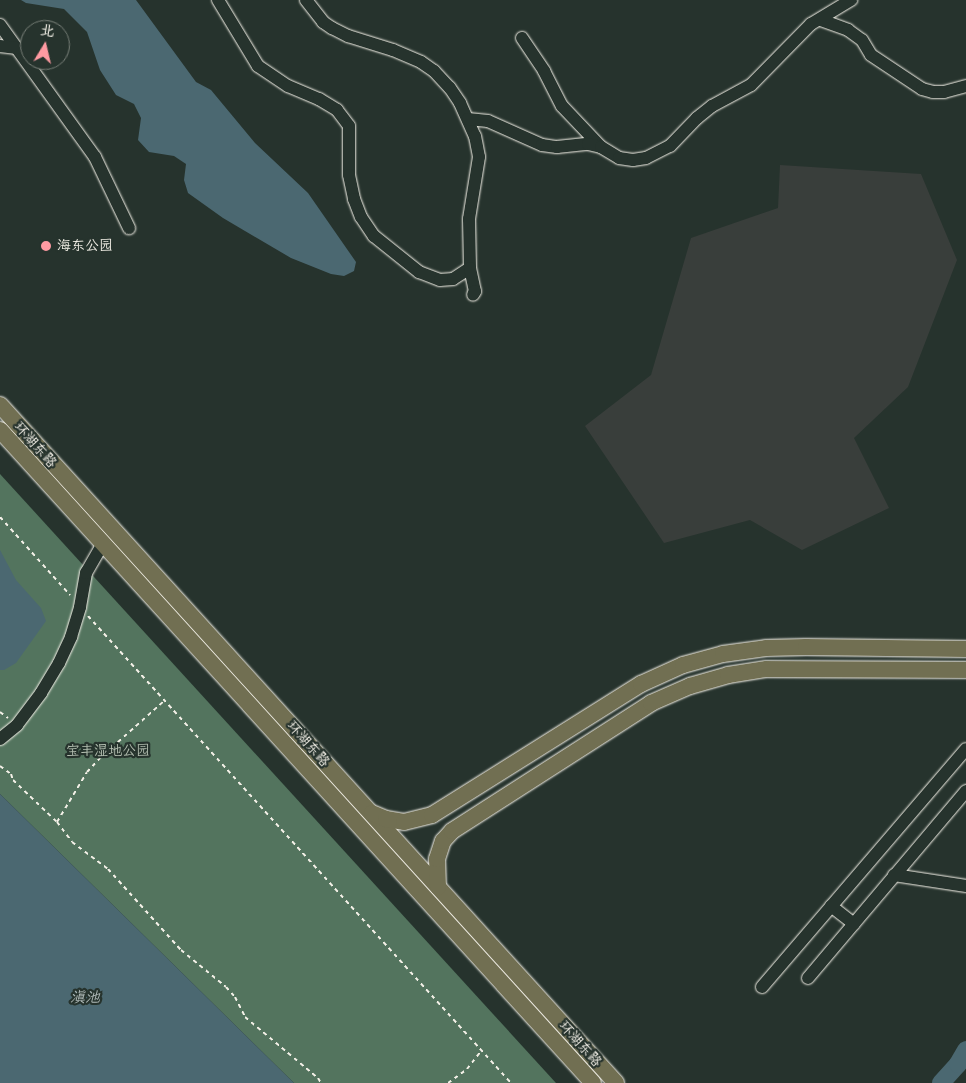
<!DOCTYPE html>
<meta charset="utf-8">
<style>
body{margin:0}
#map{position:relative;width:966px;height:1083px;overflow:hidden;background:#26332d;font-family:Sriracha,"LXGW WenKai TC",sans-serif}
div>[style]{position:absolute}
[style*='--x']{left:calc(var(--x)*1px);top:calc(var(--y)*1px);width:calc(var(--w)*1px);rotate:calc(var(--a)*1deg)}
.built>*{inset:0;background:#393e3b}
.green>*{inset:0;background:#53745e}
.water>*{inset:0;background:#4b6871}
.river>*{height:18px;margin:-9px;padding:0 9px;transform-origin:9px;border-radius:9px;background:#4b6871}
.path>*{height:2px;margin-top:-1px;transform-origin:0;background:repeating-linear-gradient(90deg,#f4f1e8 0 4px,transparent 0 8px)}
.roads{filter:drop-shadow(0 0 1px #f4f1e8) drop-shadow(0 0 1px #f4f1e8)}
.minor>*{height:12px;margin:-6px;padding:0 6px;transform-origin:6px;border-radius:6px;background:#26332d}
.major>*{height:16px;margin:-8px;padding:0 8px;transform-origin:8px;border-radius:8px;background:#716f52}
.dots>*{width:14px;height:14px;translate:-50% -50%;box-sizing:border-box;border:2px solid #26332d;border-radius:50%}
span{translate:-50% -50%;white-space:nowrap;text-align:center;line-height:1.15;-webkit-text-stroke:4.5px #26332d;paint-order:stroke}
.poi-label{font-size:14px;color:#f4f1e8}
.left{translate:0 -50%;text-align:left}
.street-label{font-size:14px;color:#f4f1e8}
.park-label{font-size:14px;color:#b4bfb1}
.water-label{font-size:15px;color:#b0bab8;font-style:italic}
.north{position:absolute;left:20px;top:20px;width:50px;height:50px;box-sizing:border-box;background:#26332d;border:1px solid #787f78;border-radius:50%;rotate:9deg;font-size:14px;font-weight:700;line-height:20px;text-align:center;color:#f4f1e8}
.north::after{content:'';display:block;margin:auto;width:18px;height:22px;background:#ff9aa2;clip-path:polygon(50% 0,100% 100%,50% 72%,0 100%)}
</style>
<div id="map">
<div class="built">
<div style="clip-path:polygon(780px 165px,921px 174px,957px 260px,908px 387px,854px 438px,889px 508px,802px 550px,750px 520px,664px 543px,585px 426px,651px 375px,691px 238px,778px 208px)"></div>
</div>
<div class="green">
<div style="clip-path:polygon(0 474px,556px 1083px,294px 1083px,0 794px)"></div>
</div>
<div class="water">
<div style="clip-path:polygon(21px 0,136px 0,196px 82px,211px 90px,255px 143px,308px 193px,356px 262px,354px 271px,344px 276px,331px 274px,291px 258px,223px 218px,188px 193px,184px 180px,186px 164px,174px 156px,149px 152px,138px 140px,141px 118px,134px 104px,116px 95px,100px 70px,87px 32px,64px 9px,26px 3px)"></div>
<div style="clip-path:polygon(0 550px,16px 580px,41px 608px,46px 621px,16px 663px,4px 670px,0 670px)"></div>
<div style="clip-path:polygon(0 794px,294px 1083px,0 1083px)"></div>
</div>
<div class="river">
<div style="--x:941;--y:1083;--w:25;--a:-48"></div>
<div style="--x:958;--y:1064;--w:16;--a:-60"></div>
</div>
<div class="path">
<div style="--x:0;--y:517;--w:105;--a:48.1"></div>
<div style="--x:88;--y:616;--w:630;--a:47.83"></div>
<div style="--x:0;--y:712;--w:10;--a:37"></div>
<div style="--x:0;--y:766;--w:14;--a:36"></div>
<div style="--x:11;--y:774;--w:6;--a:72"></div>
<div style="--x:13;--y:780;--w:61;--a:43.7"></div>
<div style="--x:57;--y:822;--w:25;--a:53"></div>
<div style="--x:72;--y:842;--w:45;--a:36.9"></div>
<div style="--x:108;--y:869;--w:109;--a:48"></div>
<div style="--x:181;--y:950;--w:58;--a:39.4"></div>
<div style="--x:226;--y:987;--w:13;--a:48"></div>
<div style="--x:235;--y:997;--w:22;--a:63"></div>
<div style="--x:245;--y:1017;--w:95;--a:39.9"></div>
<div style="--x:318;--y:1078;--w:6;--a:59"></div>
<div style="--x:57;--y:822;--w:58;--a:-59"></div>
<div style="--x:87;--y:772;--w:19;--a:-47"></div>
<div style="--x:100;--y:758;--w:87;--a:-41.7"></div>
<div style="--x:448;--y:1083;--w:24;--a:-36"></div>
<div style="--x:467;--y:1069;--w:24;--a:-52"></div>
</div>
<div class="roads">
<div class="minor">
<div style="--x:218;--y:0;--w:77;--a:58.8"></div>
<div style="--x:258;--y:66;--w:36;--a:34"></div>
<div style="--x:288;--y:86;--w:34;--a:23"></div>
<div style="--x:319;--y:99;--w:21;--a:31"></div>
<div style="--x:337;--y:110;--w:20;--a:53"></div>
<div style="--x:349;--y:126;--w:49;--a:90"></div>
<div style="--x:349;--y:175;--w:25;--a:78"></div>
<div style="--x:354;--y:199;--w:19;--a:69"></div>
<div style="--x:361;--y:217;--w:23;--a:56"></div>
<div style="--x:374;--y:236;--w:58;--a:38.7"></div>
<div style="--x:419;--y:272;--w:22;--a:21"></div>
<div style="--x:440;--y:280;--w:13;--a:-4"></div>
<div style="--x:453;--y:279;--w:20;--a:-33"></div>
<div style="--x:306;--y:0;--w:28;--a:52"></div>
<div style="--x:323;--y:22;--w:11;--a:34"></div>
<div style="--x:332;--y:28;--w:18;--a:27"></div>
<div style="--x:348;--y:36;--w:47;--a:17.3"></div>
<div style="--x:393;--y:50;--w:30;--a:23"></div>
<div style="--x:421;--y:62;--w:16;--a:35"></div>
<div style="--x:434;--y:71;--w:23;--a:47"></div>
<div style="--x:450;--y:88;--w:18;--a:56"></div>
<div style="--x:460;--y:103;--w:36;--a:66"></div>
<div style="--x:475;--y:136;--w:21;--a:79"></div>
<div style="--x:479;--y:157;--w:63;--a:99.2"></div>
<div style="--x:469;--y:219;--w:49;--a:88.8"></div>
<div style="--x:470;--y:268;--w:24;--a:78"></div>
<div style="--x:475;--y:291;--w:4;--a:117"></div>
<div style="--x:821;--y:20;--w:29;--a:20"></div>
<div style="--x:848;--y:30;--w:17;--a:36"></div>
<div style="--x:862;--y:40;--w:17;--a:59"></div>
<div style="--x:871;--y:55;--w:61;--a:33.7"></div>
<div style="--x:922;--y:89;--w:11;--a:15"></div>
<div style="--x:933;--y:92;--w:11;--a:0"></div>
<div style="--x:944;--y:92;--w:23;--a:-15"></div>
<div style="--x:0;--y:25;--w:163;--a:54.3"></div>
<div style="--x:95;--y:157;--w:79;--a:64.4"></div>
<div style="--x:522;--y:38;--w:40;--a:56"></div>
<div style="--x:544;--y:71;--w:39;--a:63"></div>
<div style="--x:562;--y:106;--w:57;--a:46.4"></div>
<div style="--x:0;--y:46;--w:17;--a:7"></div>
<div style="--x:468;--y:119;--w:20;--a:6"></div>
<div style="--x:488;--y:121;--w:59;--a:24"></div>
<div style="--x:542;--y:145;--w:15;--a:8"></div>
<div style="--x:557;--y:147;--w:31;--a:-6"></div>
<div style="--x:588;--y:144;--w:13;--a:13"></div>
<div style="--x:601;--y:147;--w:21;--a:31"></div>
<div style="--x:619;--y:158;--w:14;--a:8"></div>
<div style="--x:633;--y:160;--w:13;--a:-9"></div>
<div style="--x:646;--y:158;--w:27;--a:-27"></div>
<div style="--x:670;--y:146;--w:39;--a:-46"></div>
<div style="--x:697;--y:118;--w:19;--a:-39"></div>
<div style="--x:712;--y:106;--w:44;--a:-28.3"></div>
<div style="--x:751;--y:85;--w:86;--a:-45.5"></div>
<div style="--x:811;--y:24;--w:47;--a:-31"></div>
<div style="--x:0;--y:739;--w:22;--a:-39"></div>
<div style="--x:17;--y:725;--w:40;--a:-53"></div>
<div style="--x:41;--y:693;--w:35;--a:-59"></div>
<div style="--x:59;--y:663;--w:29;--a:-65"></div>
<div style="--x:71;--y:637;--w:31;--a:-73"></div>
<div style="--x:80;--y:607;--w:35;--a:-80"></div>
<div style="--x:86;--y:573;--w:34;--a:-60"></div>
<div style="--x:894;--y:875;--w:73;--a:8.7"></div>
<div style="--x:831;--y:906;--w:29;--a:38"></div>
<div style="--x:808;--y:978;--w:245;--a:-49.8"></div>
<div style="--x:762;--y:987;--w:313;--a:-49.4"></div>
</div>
<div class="major">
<div style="--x:0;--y:405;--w:916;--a:47.74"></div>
<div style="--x:0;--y:430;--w:882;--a:47.76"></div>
<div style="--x:372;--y:813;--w:15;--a:23"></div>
<div style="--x:386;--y:819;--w:18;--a:9"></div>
<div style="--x:404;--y:822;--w:29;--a:-14"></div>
<div style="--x:432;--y:815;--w:247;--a:-32.1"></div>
<div style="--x:641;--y:684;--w:46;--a:-24.3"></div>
<div style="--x:683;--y:665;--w:41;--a:-15.4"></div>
<div style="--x:723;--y:654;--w:43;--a:-7.9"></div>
<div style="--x:766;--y:648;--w:40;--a:-1.4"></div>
<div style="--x:806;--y:647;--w:160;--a:0.7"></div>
<div style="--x:438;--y:887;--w:28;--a:-92"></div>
<div style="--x:437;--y:859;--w:19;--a:-72"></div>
<div style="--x:443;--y:841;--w:13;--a:-48"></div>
<div style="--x:452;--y:831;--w:237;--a:-32.7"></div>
<div style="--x:651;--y:703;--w:43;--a:-23.6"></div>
<div style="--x:690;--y:686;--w:40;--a:-16"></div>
<div style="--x:728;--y:675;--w:39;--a:-9"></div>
<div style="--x:767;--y:669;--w:199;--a:0.3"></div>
</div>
</div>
<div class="dots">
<div style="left:46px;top:246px;background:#ff9aa2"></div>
</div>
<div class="poi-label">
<span class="left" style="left:57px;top:246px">海东公园</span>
</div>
<div class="street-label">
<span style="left:35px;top:445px;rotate:48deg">环湖东路</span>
<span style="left:308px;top:744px;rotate:48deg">环湖东路</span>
<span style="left:580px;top:1044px;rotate:48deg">环湖东路</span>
</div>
<div class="park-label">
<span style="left:108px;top:751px">宝丰湿地公园</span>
</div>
<div class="water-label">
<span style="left:85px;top:998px">滇池</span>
</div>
<div class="north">北</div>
</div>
